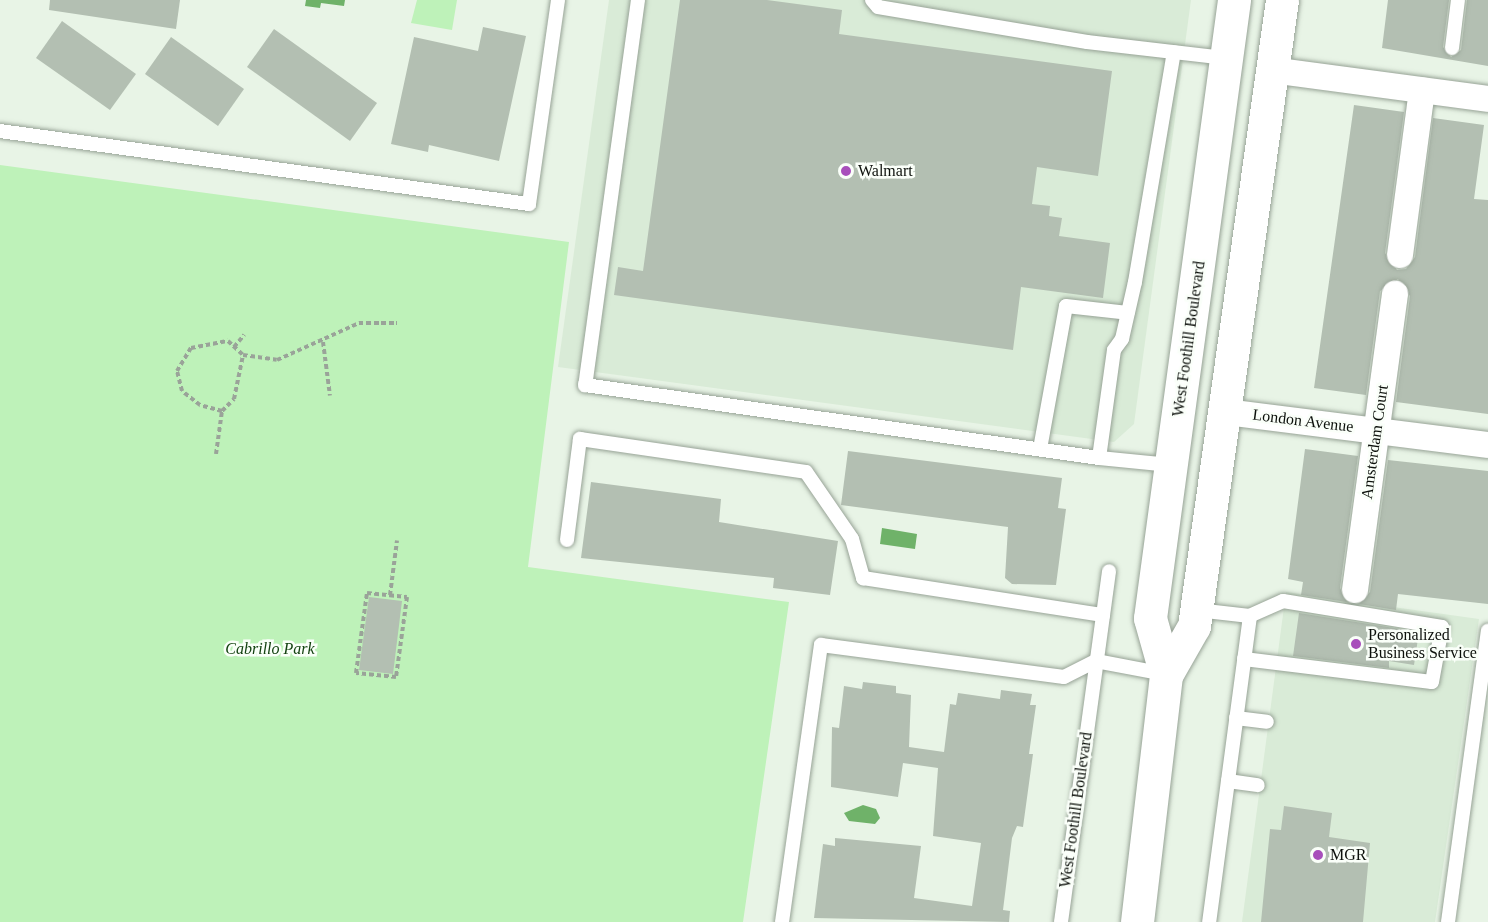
<!DOCTYPE html>
<style>
body{margin:0}
#map{position:relative;width:1488px;height:922px;overflow:hidden;background:#e8f4e6;font-family:Georgia,serif}
div>[style]{position:absolute}
[style*='--x']{left:calc(var(--x)*1px);top:calc(var(--y)*1px);width:calc(var(--w)*1px);rotate:calc(var(--a)*1deg)}
.built>*{inset:0;background:#d9ebd7}
.green>*{inset:0;background:#bef2b9}
.water>*{inset:0;background:#6fb269}
.building>*{inset:0;background:#b3bfb2}
.path>*{height:4px;margin-top:-2px;transform-origin:0;background:repeating-linear-gradient(90deg,#9aa399 0 4.5px,transparent 0 7.5px)}
.roads{filter:drop-shadow(0 0 2px #97a396) drop-shadow(0 0 2px #97a396)}
.lane>*{height:14px;margin:-7px;padding:0 7px;transform-origin:7px;border-radius:7px;background:#fff}
.street>*{height:26px;margin:-13px;padding:0 13px;transform-origin:13px;border-radius:13px;background:#fff}
.primary>*{height:33px;margin:-16.5px;padding:0 16.5px;transform-origin:16.5px;border-radius:16.5px;background:#fff}
.dots>*{width:16px;height:16px;translate:-50% -50%;box-sizing:border-box;border:3px solid #fafff9;border-radius:50%}
span{translate:-50% -50%;white-space:nowrap;text-align:center;line-height:1.15;-webkit-text-stroke:5px #fafff9;paint-order:stroke}
.poi-label{font-size:16px;color:#0c100b}
.left{translate:0 -50%;text-align:left}
.street-label{font-size:16px;color:#0c100b}
.park-label{font-size:16px;color:#144311;font-style:italic}
</style>
<div id="map">
<div class="built">
<div style="clip-path:polygon(609px 0,1191px 0,1134px 424px,1114px 442px,558px 367px)"></div>
<div style="clip-path:polygon(1286px 592px,1479px 619px,1435px 922px,1242px 922px)"></div>
</div>
<div class="green">
<div style="clip-path:polygon(417px 0,457px 0,452px 30px,411px 23px)"></div>
<div style="clip-path:polygon(0 165px,569px 242px,528px 567px,789px 602px,743px 922px,0 922px)"></div>
</div>
<div class="water">
<div style="clip-path:polygon(306px 0,345px 0,344px 6px,321px 3px,320px 8px,305px 6px)"></div>
<div style="clip-path:polygon(882px 528px,917px 534px,915px 549px,880px 544px)"></div>
<div style="clip-path:polygon(863px 805px,876px 809px,880px 818px,875px 824px,849px 821px,844px 813px)"></div>
</div>
<div class="building">
<div style="clip-path:polygon(50px 0,180px 0,176px 29px,49px 10px)"></div>
<div style="clip-path:polygon(680px 0,767px 0,842px 10px,839px 34px,1112px 71px,1098px 176px,1037px 167px,1032px 204px,1050px 206px,1049px 216px,1062px 218px,1059px 236px,1110px 243px,1103px 298px,1021px 287px,1013px 350px,614px 295px,618px 267px,643px 271px)"></div>
<div style="clip-path:polygon(1388px 0,1449px 0,1443px 47px,1451px 57px,1461px 50px,1467px 0,1488px 0,1488px 66px,1382px 48px)"></div>
<div style="clip-path:polygon(62px 21px,136px 74px,110px 110px,36px 58px)"></div>
<div style="clip-path:polygon(483px 27px,526px 36px,499px 161px,429px 145px,428px 152px,391px 144px,414px 37px,478px 51px)"></div>
<div style="clip-path:polygon(274px 29px,377px 103px,350px 141px,247px 67px)"></div>
<div style="clip-path:polygon(171px 37px,244px 89px,218px 126px,145px 74px)"></div>
<div style="clip-path:polygon(1354px 105px,1404px 112px,1385px 253px,1397px 270px,1406px 269px,1415px 257px,1433px 118px,1484px 125px,1474px 199px,1488px 200px,1488px 414px,1396px 402px,1410px 296px,1398px 279px,1380px 291px,1366px 395px,1314px 388px)"></div>
<div style="clip-path:polygon(1305px 449px,1358px 456px,1340px 588px,1347px 602px,1301px 595px,1303px 582px,1288px 579px)"></div>
<div style="clip-path:polygon(848px 451px,1062px 478px,1058px 508px,1066px 509px,1056px 585px,1012px 584px,1005px 578px,1008px 527px,841px 505px)"></div>
<div style="clip-path:polygon(1388px 460px,1488px 471px,1488px 604px,1398px 594px,1396px 610px,1359px 604px,1370px 592px)"></div>
<div style="clip-path:polygon(591px 482px,721px 499px,719px 522px,838px 541px,830px 595px,773px 588px,774px 578px,581px 558px)"></div>
<div style="clip-path:polygon(369px 597px,402px 601px,393px 674px,359px 670px)"></div>
<div style="clip-path:polygon(1299px 613px,1419px 632px,1414px 665px,1389px 661px,1389px 668px,1293px 656px)"></div>
<div style="clip-path:polygon(863px 682px,896px 686px,896px 693px,911px 695px,909px 747px,944px 752px,950px 704px,956px 705px,958px 693px,1000px 699px,1001px 690px,1032px 694px,1030px 705px,1036px 705px,1029px 754px,1033px 754px,1023px 827px,1017px 826px,1012px 838px,1003px 910px,1010px 911px,1009px 922px,814px 918px,823px 844px,835px 846px,835px 838px,921px 846px,914px 898px,972px 906px,981px 843px,933px 836px,938px 768px,903px 763px,898px 797px,831px 787px,832px 727px,839px 728px,844px 686px,862px 689px)"></div>
<div style="clip-path:polygon(1284px 806px,1332px 813px,1329px 837px,1370px 843px,1363px 922px,1261px 922px,1270px 829px,1281px 830px)"></div>
</div>
<div class="path">
<div style="--x:323;--y:342;--w:54;--a:82.6"></div>
<div style="--x:234;--y:347;--w:16;--a:-50"></div>
<div style="--x:222;--y:411;--w:17;--a:-45"></div>
<div style="--x:234;--y:399;--w:45;--a:-78.4"></div>
<div style="--x:216;--y:454;--w:43;--a:-82.1"></div>
<div style="--x:222;--y:411;--w:23;--a:-165"></div>
<div style="--x:200;--y:405;--w:23;--a:-142"></div>
<div style="--x:182;--y:391;--w:21;--a:-104"></div>
<div style="--x:177;--y:371;--w:27;--a:-59"></div>
<div style="--x:191;--y:348;--w:38;--a:-11"></div>
<div style="--x:228;--y:341;--w:21;--a:43"></div>
<div style="--x:243;--y:355;--w:34;--a:8"></div>
<div style="--x:277;--y:360;--w:90;--a:-24.3"></div>
<div style="--x:359;--y:323;--w:38;--a:0"></div>
<div style="--x:367;--y:593;--w:40;--a:5.7"></div>
<div style="--x:407;--y:597;--w:81;--a:97.8"></div>
<div style="--x:396;--y:677;--w:40;--a:-174.3"></div>
<div style="--x:356;--y:673;--w:81;--a:-82.2"></div>
<div style="--x:390;--y:595;--w:55;--a:-82.7"></div>
</div>
<div class="roads">
<div class="lane">
<div style="--x:638;--y:0;--w:389;--a:97.8"></div>
<div style="--x:585;--y:385;--w:519;--a:8.08"></div>
<div style="--x:872;--y:0;--w:9;--a:49"></div>
<div style="--x:878;--y:7;--w:212;--a:9.5"></div>
<div style="--x:1087;--y:42;--w:140;--a:6.6"></div>
<div style="--x:1452;--y:48;--w:48;--a:-82.9"></div>
<div style="--x:0;--y:131;--w:534;--a:7.86"></div>
<div style="--x:529;--y:204;--w:206;--a:-81.9"></div>
<div style="--x:1040;--y:449;--w:145;--a:-79.7"></div>
<div style="--x:1066;--y:306;--w:62;--a:6.4"></div>
<div style="--x:1170;--y:465;--w:71;--a:-174.4"></div>
<div style="--x:1099;--y:458;--w:109;--a:-82.1"></div>
<div style="--x:1114;--y:350;--w:14;--a:-54"></div>
<div style="--x:1122;--y:339;--w:58;--a:-77.2"></div>
<div style="--x:1135;--y:282;--w:233;--a:-80.4"></div>
<div style="--x:567;--y:540;--w:102;--a:-82.7"></div>
<div style="--x:580;--y:439;--w:228;--a:8.3"></div>
<div style="--x:806;--y:472;--w:81;--a:55.5"></div>
<div style="--x:852;--y:539;--w:41;--a:74.2"></div>
<div style="--x:863;--y:578;--w:243;--a:8.8"></div>
<div style="--x:1197;--y:610;--w:53;--a:6.5"></div>
<div style="--x:1250;--y:616;--w:309;--a:97.6"></div>
<div style="--x:1244;--y:659;--w:189;--a:7"></div>
<div style="--x:1432;--y:682;--w:56;--a:-79.7"></div>
<div style="--x:1442;--y:627;--w:161;--a:-170.7"></div>
<div style="--x:1283;--y:601;--w:36;--a:156"></div>
<div style="--x:1236;--y:718;--w:31;--a:7"></div>
<div style="--x:1228;--y:781;--w:30;--a:8"></div>
<div style="--x:782;--y:922;--w:280;--a:-82"></div>
<div style="--x:821;--y:645;--w:245;--a:7.5"></div>
<div style="--x:1064;--y:677;--w:36;--a:-27"></div>
<div style="--x:1096;--y:661;--w:69;--a:10.8"></div>
<div style="--x:1061;--y:922;--w:354;--a:-82.2"></div>
<div style="--x:1448;--y:922;--w:294;--a:-82.2"></div>
</div>
<div class="street">
<div style="--x:1272;--y:70;--w:218;--a:7.6"></div>
<div style="--x:1400;--y:255;--w:166;--a:-82.4"></div>
<div style="--x:1226;--y:412;--w:264;--a:7.2"></div>
<div style="--x:1355;--y:590;--w:299;--a:-82.3"></div>
</div>
<div class="primary">
<div style="--x:1166;--y:675;--w:59;--a:-105.7"></div>
<div style="--x:1150;--y:618;--w:624;--a:-82.26"></div>
<div style="--x:1137;--y:922;--w:249;--a:-83.3"></div>
<div style="--x:1166;--y:675;--w:56;--a:-60.3"></div>
<div style="--x:1194;--y:626;--w:632;--a:-82"></div>
</div>
</div>
<div class="dots">
<div style="left:846px;top:171px;background:#a84fbb"></div>
<div style="left:1356px;top:644px;background:#a84fbb"></div>
<div style="left:1318px;top:855px;background:#a84fbb"></div>
</div>
<div class="poi-label">
<span class="left" style="left:858px;top:171px">Walmart</span>
<span class="left" style="left:1368px;top:644px">Personalized<br>Business Service</span>
<span class="left" style="left:1330px;top:855px">MGR</span>
</div>
<div class="street-label">
<span style="left:1189px;top:339px;rotate:-82deg">West Foothill Boulevard</span>
<span style="left:1303px;top:421px;rotate:7deg">London Avenue</span>
<span style="left:1375px;top:442px;rotate:-82deg">Amsterdam Court</span>
<span style="left:1076px;top:810px;rotate:-82deg">West Foothill Boulevard</span>
</div>
<div class="park-label">
<span style="left:270px;top:649px">Cabrillo Park</span>
</div>
</div>
